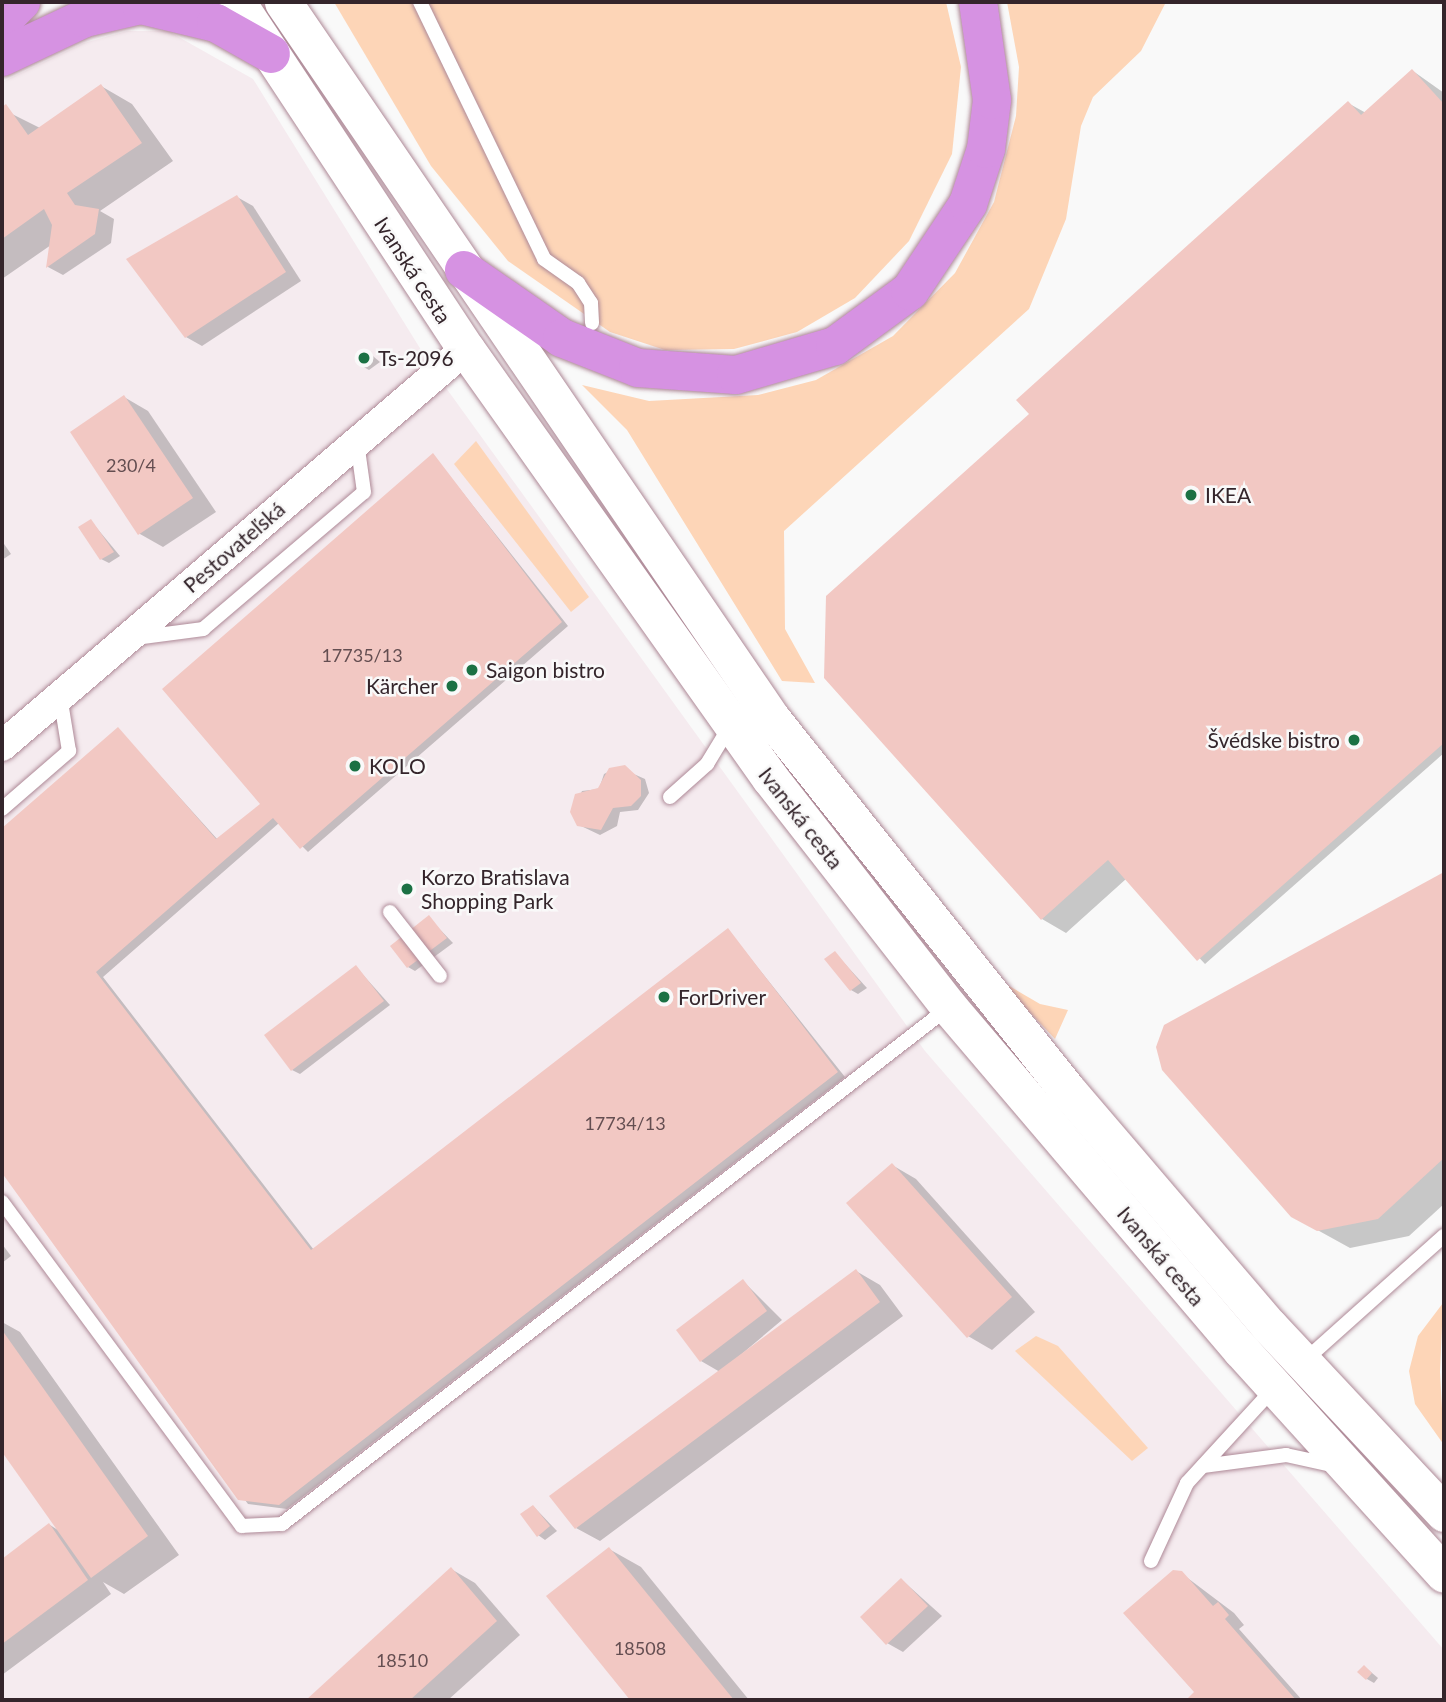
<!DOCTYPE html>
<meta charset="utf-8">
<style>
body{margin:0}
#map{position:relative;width:1446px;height:1702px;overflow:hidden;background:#f9f9f9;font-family:Lato,sans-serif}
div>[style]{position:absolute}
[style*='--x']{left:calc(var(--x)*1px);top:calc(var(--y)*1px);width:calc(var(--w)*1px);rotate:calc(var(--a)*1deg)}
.built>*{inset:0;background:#f5ebef}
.green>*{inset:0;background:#fdd5b7}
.shadow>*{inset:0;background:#0003}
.building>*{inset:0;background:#f2c8c3}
.roads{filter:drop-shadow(0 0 2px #ae8997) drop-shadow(0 0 2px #ae8997)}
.service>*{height:14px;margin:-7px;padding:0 7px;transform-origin:7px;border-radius:7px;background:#fff}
.minor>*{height:30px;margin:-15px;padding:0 15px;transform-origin:15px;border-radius:15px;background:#fff}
.tertiary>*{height:37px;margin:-18.5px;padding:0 18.5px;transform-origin:18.5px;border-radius:18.5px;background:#fff}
.motorway>*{height:38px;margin:-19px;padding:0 19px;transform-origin:19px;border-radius:19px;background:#d692e2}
.dots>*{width:19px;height:19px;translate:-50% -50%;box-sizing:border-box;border:4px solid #f9f9f9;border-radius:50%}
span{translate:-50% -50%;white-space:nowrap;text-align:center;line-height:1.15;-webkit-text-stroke:5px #f9f9f9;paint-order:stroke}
.number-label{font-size:18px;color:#644e51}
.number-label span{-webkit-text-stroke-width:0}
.street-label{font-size:21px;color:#34252b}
.poi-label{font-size:21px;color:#34252b}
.left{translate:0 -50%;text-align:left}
.right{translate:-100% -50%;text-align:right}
.frame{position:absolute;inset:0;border:4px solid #34252b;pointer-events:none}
</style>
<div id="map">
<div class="built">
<div style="clip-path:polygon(127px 31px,168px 31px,253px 79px,436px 374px,925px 1051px,1444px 1650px,1444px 1700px,2px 1700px,2px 82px,84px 43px)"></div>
</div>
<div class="green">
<div style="clip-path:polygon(334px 2px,946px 2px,961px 67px,952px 154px,909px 241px,855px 298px,797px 332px,734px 349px,665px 350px,610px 332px,508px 261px,431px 166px)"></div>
<div style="clip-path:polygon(1007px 2px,1166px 2px,1141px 51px,1093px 97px,1081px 126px,1066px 219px,1029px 309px,784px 531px,785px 629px,815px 683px,782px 681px,627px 430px,582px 385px,649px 401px,758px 395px,816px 380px,893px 336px,955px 273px,994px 202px,1016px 116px,1019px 67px)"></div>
<div style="clip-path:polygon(476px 441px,589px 597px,571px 612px,454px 464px)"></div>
<div style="clip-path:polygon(999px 980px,1040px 1004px,1068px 1010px,1055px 1039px)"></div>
<div style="clip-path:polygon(1443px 1303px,1440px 1372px,1444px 1445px,1415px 1404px,1409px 1371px,1418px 1336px)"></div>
<div style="clip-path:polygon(1036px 1336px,1058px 1346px,1148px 1448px,1132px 1461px,1015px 1351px)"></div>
</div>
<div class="shadow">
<div style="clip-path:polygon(1413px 71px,1444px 93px,1444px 753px,1205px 964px,1126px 879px,1066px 933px,1042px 919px,1031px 414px,1348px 103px,1366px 113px)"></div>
<div style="clip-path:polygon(101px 86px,132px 104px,173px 161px,100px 211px,114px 219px,111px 243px,63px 275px,48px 267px,51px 245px,2px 279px,2px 109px,40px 128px)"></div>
<div style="clip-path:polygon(237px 197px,253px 206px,301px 281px,202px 346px,186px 337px)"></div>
<div style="clip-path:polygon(368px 352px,380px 362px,369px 370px,362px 366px)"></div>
<div style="clip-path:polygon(124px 397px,148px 411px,216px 512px,163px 547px,140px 534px)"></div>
<div style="clip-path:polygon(433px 455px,568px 626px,308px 852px,279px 823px,103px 977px,314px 1250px,728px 930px,845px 1077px,287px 1509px,248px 1504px,2px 1170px,2px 830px,118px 729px,218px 840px,262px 804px)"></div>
<div style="clip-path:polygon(91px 521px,120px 556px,109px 563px,101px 559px)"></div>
<div style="clip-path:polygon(2px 541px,11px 554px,2px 560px)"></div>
<div style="clip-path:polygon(618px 767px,645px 779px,649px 793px,638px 810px,620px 812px,617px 826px,600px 835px,579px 825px,572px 812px,582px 791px,599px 789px,604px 774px)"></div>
<div style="clip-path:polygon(1444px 875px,1444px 1204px,1409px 1236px,1350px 1248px,1292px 1216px,1165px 1027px)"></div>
<div style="clip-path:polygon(429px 918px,453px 943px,415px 971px,408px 967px)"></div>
<div style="clip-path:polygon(835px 953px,867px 988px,858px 994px,851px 990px)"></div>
<div style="clip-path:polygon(356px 967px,390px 1005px,300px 1074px,292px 1070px)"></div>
<div style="clip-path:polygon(892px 1165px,916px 1179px,1035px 1312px,992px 1350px,968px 1336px)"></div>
<div style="clip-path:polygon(2px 1244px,11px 1256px,2px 1263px)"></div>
<div style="clip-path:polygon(856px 1271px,880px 1285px,903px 1316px,600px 1541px,576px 1528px,720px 1372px,701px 1361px,743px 1281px,782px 1320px,731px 1363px)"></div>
<div style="clip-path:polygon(2px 1322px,20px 1332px,179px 1555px,124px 1594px,103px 1582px,111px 1594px,2px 1675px,2px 1561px,50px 1525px,61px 1532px,2px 1449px)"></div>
<div style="clip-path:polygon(534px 1507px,557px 1531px,545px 1540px,538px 1535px)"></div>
<div style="clip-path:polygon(609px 1549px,641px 1567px,749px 1700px,632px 1700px,548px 1596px)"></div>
<div style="clip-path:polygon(451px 1569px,475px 1583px,520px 1635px,448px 1700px,309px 1700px)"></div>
<div style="clip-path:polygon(1181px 1573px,1234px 1613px,1244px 1625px,1239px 1629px,1302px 1700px,1188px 1700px,1196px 1692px)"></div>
<div style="clip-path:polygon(902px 1580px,942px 1616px,903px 1652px,887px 1643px)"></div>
<div style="clip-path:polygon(1365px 1667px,1378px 1678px,1374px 1683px,1367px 1679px)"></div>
</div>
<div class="building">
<div style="clip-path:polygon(1412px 69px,1444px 104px,1444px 743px,1197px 961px,1108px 860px,1041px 920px,824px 678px,826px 596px,1029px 414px,1016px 400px,1139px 289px,1348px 101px,1361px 115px)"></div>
<div style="clip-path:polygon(101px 84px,142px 143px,67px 193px,75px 205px,99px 209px,95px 234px,46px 268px,52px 225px,44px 209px,2px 239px,2px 107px,6px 104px,28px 135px)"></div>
<div style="clip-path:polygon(237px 195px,286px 272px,185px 338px,126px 259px)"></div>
<div style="clip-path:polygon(368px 350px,373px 357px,361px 367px,355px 360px)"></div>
<div style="clip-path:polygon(124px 395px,193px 498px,138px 535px,70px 432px)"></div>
<div style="clip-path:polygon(433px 453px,562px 622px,300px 849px,273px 818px,96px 972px,311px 1250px,728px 928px,838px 1072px,279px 1505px,238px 1500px,2px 1173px,2px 828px,118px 727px,216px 839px,260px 804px,162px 689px)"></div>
<div style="clip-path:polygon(91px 519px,114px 552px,100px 560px,78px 527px)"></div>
<div style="clip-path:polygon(625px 765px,641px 780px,641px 796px,631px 806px,613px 808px,601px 830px,577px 826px,570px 812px,575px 794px,598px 788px,609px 768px)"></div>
<div style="clip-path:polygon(1444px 872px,1444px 1158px,1378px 1219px,1317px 1231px,1291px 1217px,1162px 1070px,1156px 1047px,1164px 1025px)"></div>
<div style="clip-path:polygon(429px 915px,447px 938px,407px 968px,390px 946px)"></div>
<div style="clip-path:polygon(835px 951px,861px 983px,850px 991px,824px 959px)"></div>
<div style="clip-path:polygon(356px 965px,384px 1001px,291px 1071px,264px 1035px)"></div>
<div style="clip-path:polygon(892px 1163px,1012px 1297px,967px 1338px,846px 1203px)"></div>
<div style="clip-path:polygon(856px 1269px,880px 1302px,575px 1529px,549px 1496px)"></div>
<div style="clip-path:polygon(743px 1279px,767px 1311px,700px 1362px,676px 1330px)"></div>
<div style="clip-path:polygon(2px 1330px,148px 1536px,91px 1578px,2px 1452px)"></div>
<div style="clip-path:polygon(533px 1505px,550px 1526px,537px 1537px,520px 1514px)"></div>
<div style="clip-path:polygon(49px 1523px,88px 1580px,2px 1644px,2px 1559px)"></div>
<div style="clip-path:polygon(609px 1547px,734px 1700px,630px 1700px,546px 1596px)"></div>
<div style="clip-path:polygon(451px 1567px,497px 1621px,410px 1700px,306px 1700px)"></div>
<div style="clip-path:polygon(1173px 1570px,1182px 1571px,1213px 1606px,1218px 1602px,1229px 1615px,1225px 1619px,1296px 1700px,1186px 1700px,1194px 1692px,1123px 1613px)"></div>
<div style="clip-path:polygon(901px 1578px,928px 1606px,886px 1645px,860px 1617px)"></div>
<div style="clip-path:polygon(1364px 1665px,1372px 1673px,1366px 1680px,1357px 1672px)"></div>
</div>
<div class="roads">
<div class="service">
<div style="--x:420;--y:2;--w:285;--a:64.2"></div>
<div style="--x:544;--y:259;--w:42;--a:35.2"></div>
<div style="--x:578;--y:283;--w:24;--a:57"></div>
<div style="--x:591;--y:303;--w:20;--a:87"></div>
<div style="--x:135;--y:638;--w:69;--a:-7.5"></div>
<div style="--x:203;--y:629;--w:211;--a:-40.4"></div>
<div style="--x:364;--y:492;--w:50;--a:-98"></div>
<div style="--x:670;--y:797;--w:50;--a:-41.7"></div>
<div style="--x:707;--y:764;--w:44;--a:-58.8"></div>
<div style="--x:2;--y:809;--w:89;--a:-40.9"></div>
<div style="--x:69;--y:751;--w:56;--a:-99.3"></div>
<div style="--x:390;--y:912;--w:81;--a:52"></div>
<div style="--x:2;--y:1202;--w:403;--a:53.5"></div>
<div style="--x:242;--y:1526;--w:40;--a:-2.9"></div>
<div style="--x:282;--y:1524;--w:843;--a:-37.77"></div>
<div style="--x:1304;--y:1361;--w:188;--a:-41.8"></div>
<div style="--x:1203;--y:1466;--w:84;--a:-7.5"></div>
<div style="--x:1286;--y:1455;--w:51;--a:12.4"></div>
<div style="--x:1151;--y:1561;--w:86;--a:-65.2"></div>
<div style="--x:1187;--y:1483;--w:129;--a:-47.5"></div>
</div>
<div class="minor">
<div style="--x:2;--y:746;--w:611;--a:-40.55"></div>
</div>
<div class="tertiary">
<div style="--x:237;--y:2;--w:416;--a:56.6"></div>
<div style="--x:466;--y:349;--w:526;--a:54.68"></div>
<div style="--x:770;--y:778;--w:291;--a:52"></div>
<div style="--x:949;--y:1007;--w:450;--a:49.6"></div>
<div style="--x:1241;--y:1350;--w:302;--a:47.8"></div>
<div style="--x:283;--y:2;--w:868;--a:55.71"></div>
<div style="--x:772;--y:719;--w:477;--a:51.5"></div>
<div style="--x:1069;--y:1092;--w:309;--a:49.5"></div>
<div style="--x:1270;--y:1327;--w:255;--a:46.9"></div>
</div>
<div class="motorway">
<div style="--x:2;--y:21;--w:27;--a:-45"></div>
<div style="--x:2;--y:57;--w:92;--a:-25.2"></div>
<div style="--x:85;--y:18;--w:57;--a:-13.1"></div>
<div style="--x:141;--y:5;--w:77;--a:13.5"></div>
<div style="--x:216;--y:23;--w:63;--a:29.4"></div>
<div style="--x:464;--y:270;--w:119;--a:34.8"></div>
<div style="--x:562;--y:338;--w:82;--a:21.5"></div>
<div style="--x:638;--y:368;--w:98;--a:4.1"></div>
<div style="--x:736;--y:375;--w:103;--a:-16.3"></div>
<div style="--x:835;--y:346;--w:93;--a:-36.3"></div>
<div style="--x:910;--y:291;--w:105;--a:-56.3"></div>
<div style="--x:968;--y:204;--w:58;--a:-71.9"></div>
<div style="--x:986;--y:149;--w:49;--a:-83"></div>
<div style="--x:992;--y:100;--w:99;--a:-98.1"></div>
</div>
</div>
<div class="dots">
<div style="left:364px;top:358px;background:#1b7144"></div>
<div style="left:1191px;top:495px;background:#1b7144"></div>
<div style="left:472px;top:670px;background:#1b7144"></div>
<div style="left:452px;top:686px;background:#1b7144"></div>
<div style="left:1354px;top:740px;background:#1b7144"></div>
<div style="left:355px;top:766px;background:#1b7144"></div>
<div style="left:407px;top:889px;background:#1b7144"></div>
<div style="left:664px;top:997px;background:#1b7144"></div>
</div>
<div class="number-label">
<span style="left:131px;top:465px">230/4</span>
<span style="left:362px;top:655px">17735/13</span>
<span style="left:625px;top:1123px">17734/13</span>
<span style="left:640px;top:1648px">18508</span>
<span style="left:402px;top:1660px">18510</span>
</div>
<div class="street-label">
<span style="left:413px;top:270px;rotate:57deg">Ivanská cesta</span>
<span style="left:234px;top:547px;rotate:-41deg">Pestovateľská</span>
<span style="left:801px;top:818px;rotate:52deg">Ivanská cesta</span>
<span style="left:1161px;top:1256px;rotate:50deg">Ivanská cesta</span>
</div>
<div class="poi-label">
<span class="left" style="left:378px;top:358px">Ts-2096</span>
<span class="left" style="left:1205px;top:495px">IKEA</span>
<span class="left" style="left:486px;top:670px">Saigon bistro</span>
<span class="right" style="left:438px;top:686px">Kärcher</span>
<span class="right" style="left:1340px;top:740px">Švédske bistro</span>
<span class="left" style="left:369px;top:766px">KOLO</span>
<span class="left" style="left:421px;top:889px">Korzo Bratislava<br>Shopping Park</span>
<span class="left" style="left:678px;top:997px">ForDriver</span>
</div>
<div class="frame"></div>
</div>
